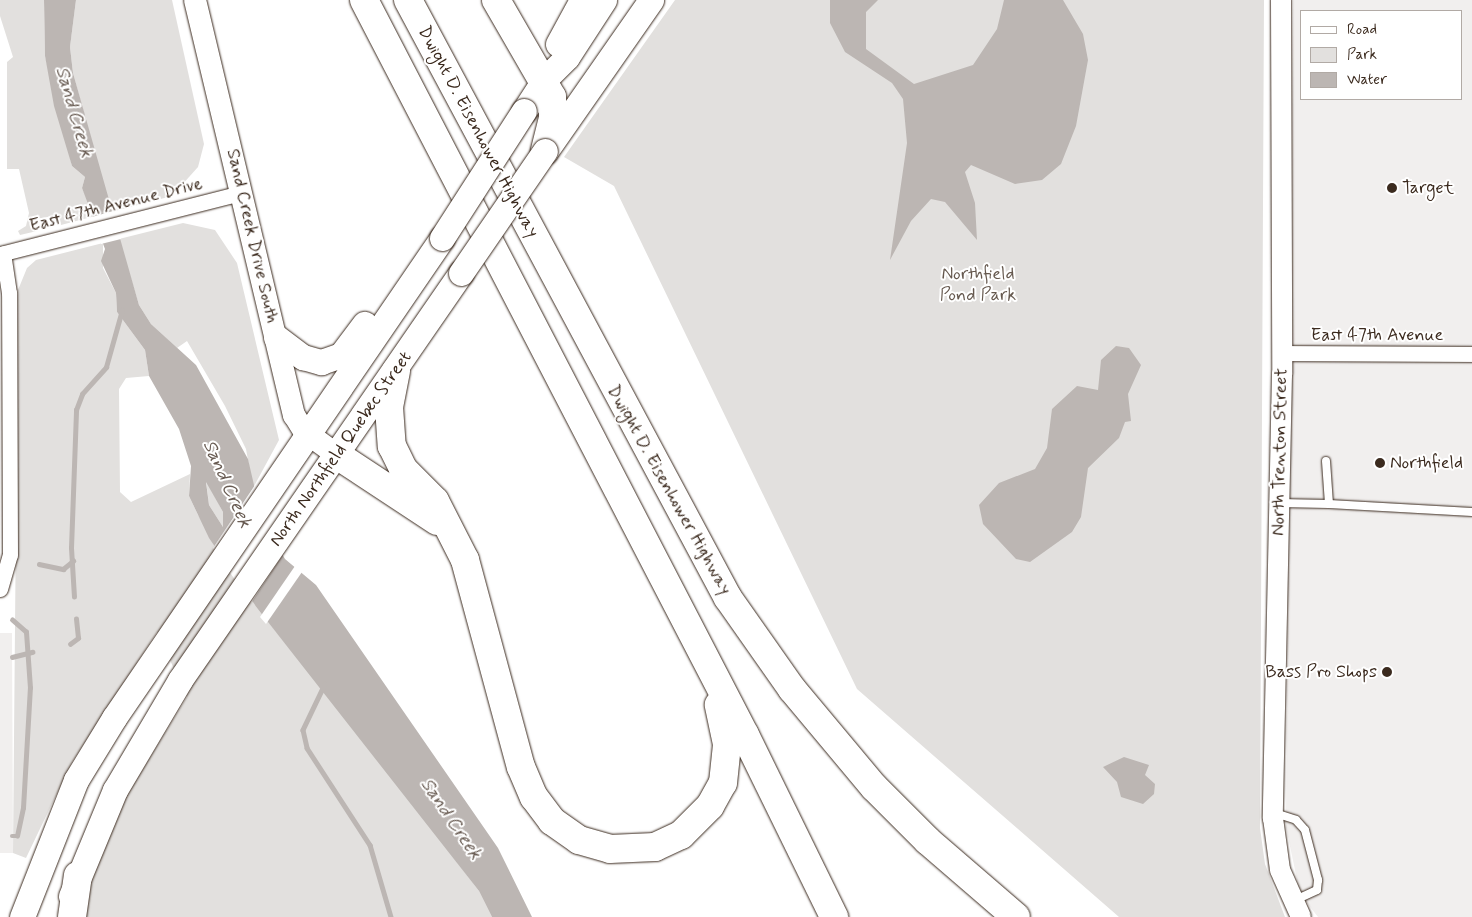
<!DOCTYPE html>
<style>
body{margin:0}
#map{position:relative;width:1472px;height:917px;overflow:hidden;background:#fff;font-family:Mynerve,sans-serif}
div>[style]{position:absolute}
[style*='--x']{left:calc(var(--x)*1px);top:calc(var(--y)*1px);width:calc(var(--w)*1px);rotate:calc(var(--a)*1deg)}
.built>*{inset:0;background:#f1efee}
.green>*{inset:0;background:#e2e0de}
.water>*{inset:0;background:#bcb6b3}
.pier>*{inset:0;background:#fff}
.stream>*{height:4.5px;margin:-2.25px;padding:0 2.25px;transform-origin:2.25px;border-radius:2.25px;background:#bcb6b3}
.roads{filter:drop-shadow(0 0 1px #3b2a1e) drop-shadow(0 0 1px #3b2a1e)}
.service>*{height:8px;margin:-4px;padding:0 4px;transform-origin:4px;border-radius:4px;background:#fff}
.minor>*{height:15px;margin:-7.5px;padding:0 7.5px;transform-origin:7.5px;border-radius:7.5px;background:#fff}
.tertiary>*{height:20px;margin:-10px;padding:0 10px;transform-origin:10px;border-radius:10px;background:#fff}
.secondary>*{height:22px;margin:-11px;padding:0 11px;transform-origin:11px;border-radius:11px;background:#fff}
.primary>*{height:25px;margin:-12.5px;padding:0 12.5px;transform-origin:12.5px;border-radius:12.5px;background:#fff}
.motorway>*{height:28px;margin:-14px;padding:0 14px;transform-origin:14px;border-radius:14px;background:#fff}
.bridges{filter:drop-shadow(0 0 1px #3b2a1e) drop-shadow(0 0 1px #3b2a1e)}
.primary-bridge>*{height:25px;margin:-12.5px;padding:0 12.5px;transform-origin:12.5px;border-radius:12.5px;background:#fff}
.dots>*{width:14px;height:14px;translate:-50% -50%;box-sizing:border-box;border:2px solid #fff;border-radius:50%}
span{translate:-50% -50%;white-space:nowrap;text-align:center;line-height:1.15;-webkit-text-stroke:4px #fff;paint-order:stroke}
.street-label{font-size:18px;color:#3b2a1e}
.poi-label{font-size:18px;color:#3b2a1e}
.left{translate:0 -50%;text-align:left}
.right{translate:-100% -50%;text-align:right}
.park-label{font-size:18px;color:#65584e}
.water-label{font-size:19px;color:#685b52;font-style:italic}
.legend{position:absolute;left:1300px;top:10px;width:162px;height:90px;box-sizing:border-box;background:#fff;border:1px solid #b1aaa5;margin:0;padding:6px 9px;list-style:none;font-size:15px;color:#3b2a1e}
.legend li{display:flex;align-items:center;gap:10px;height:25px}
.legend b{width:25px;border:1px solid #b1aaa5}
</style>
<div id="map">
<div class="built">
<div style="clip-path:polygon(evenodd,1293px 0,1472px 0,1472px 917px,1318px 917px,1300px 894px,1286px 827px,1293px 0,1301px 11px,1461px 11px,1461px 99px,1301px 99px,1301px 11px)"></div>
<div style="clip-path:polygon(0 633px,12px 633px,13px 853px,0 853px)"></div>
</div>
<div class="green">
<div style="clip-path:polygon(0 0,44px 0,45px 56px,72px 166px,85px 177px,82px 188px,95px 216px,61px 225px,58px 215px,31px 220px,37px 231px,20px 235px,18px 231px,26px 226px,29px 213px,19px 169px,7px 169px,7px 62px,13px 57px,0 16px)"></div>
<div style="clip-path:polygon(76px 0,172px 0,204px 144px,198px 167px,172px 196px,111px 212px,73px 73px,70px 47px)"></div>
<div style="clip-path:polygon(675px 0,1264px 0,1260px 828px,1265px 864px,1285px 917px,1119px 917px,857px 689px,614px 186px,564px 157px)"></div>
<div style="clip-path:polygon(183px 223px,215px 230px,237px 263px,279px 440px,253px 488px,246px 449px,225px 406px,187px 341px,177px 348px,151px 324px,139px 305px,119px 239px)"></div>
<div style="clip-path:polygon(103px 243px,103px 268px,116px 293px,117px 312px,145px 350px,149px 376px,126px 378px,119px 389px,120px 492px,131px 502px,190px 474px,189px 496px,198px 515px,257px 608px,379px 760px,479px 891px,492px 917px,80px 917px,92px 875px,124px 800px,187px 697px,157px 632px,72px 762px,26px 858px,13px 853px,18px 290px,27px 268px,36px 260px)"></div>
<div style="clip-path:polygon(206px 480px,223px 512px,223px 527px,209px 505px)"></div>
</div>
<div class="water">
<div style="clip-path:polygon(evenodd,44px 0,76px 0,70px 47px,73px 73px,139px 305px,151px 324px,196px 365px,248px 459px,262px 520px,285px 559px,316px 585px,498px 848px,532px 917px,492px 917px,479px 891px,257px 608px,209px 538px,189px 496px,191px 466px,179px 429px,149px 376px,145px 350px,117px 312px,116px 293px,101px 261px,105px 249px,82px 188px,85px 177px,72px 166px,54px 106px,45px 56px,44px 0,206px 482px,223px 512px,223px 527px,209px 505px,206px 482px)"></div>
<div style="clip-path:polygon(830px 0,878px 0,866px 12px,866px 49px,914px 84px,973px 65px,997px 29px,1004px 0,1063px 0,1083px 34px,1088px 60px,1076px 126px,1061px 164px,1042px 180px,1015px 184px,971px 165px,965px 172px,975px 203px,977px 240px,945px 202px,931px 199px,911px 221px,890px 260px,907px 143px,903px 99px,892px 83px,845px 52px,830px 23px)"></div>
<div style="clip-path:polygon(1116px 346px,1129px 348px,1141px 365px,1128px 394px,1131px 421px,1125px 422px,1119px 438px,1088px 468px,1081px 517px,1072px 532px,1030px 562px,1016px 559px,983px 524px,979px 505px,999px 483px,1035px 469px,1047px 448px,1052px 409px,1077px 386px,1098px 390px,1101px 360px)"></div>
<div style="clip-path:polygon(1124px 757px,1149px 765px,1145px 775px,1155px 784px,1154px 794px,1143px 804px,1121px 797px,1117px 782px,1103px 767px)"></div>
</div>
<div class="pier">
<div style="clip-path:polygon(113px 211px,121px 239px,101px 244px,92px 217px)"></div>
<div style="clip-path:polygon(255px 485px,265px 519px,284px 553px,251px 603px,213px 548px)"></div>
<div style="clip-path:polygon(295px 566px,302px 572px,266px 624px,260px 617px)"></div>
</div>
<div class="stream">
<div style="--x:39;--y:564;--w:25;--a:12"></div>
<div style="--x:63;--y:569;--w:13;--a:-39"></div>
<div style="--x:74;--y:597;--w:49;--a:-93.5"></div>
<div style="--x:71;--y:548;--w:138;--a:-87.9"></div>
<div style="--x:76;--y:410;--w:17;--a:-69"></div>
<div style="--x:82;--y:394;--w:36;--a:-48"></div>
<div style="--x:106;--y:367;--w:59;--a:-74.3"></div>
<div style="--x:70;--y:644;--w:10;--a:-37"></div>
<div style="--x:78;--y:638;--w:19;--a:-96"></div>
<div style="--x:12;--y:657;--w:21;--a:-14"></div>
<div style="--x:325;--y:684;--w:51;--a:115.6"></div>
<div style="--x:303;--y:730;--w:18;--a:77"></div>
<div style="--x:307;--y:748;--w:116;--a:57"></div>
<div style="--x:370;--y:845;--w:75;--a:73.7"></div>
<div style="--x:12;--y:836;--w:5;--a:0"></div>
<div style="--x:17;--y:836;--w:29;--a:-78"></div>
<div style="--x:23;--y:808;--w:120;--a:-86.7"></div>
<div style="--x:30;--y:688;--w:56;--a:-94.1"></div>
<div style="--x:26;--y:632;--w:18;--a:-139"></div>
</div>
<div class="roads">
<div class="service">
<div style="--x:1279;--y:503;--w:50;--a:1.1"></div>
<div style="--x:1329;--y:504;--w:43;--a:-94"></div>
<div style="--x:1329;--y:504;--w:143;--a:3.2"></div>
<div style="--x:1275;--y:813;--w:22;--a:18"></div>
<div style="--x:1296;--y:820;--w:13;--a:48"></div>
<div style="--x:1305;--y:830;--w:52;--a:75.4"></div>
<div style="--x:1318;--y:880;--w:10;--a:96"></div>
<div style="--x:1317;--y:890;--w:26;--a:155"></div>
</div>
<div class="minor">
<div style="--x:0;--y:254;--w:249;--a:-14.2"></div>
<div style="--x:1283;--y:353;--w:189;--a:0.3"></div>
<div style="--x:0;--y:589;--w:35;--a:-74"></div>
<div style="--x:10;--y:555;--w:262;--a:-90.2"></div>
<div style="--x:9;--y:293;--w:40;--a:-98.5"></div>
</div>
<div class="tertiary">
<div style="--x:1281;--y:0;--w:374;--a:89.8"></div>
<div style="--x:1282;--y:374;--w:444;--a:91.2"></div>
<div style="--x:1273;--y:818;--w:52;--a:82.3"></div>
<div style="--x:1280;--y:870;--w:51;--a:65.9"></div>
</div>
<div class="secondary">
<div style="--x:195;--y:0;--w:427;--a:76.6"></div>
<div style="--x:294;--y:415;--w:19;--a:58"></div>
<div style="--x:304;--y:431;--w:41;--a:36"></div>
</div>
<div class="primary">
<div style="--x:558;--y:44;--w:50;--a:-61.4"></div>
<div style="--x:524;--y:111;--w:38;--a:-57"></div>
<div style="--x:545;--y:79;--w:31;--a:-45"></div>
<div style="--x:567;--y:57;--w:68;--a:-57"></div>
<div style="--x:547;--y:149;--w:182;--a:-55.1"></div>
<div style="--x:276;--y:337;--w:34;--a:37"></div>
<div style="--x:303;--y:357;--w:19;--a:16"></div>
<div style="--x:321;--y:362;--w:21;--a:-19"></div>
<div style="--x:341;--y:355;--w:39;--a:-53"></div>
<div style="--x:71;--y:896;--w:115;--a:-67.5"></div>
<div style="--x:115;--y:790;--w:128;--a:-59.4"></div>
<div style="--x:180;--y:680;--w:495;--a:-55.4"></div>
<div style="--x:22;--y:917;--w:147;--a:-68.5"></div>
<div style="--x:76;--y:780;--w:73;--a:-58.5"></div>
<div style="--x:114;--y:718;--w:581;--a:-55.65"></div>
</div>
<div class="motorway">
<div style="--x:364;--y:0;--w:828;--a:62.6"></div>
<div style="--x:745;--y:735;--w:203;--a:63.9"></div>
<div style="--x:408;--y:0;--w:678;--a:61.85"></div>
<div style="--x:728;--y:598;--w:111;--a:54.9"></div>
<div style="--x:792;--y:689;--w:128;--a:50.1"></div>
<div style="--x:874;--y:787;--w:76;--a:45"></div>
<div style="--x:928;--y:841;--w:116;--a:40.8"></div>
<div style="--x:496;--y:0;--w:112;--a:60"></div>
<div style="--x:552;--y:97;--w:21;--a:87"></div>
<div style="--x:553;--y:118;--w:34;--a:104"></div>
<div style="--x:396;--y:371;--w:37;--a:101"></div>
<div style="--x:389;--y:407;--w:39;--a:86"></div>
<div style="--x:392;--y:446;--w:25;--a:64"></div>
<div style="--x:403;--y:469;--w:45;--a:45"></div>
<div style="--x:435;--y:501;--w:66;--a:63"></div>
<div style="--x:465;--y:560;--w:214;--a:74.9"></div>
<div style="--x:521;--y:767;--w:33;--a:67"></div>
<div style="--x:534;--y:797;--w:30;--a:53"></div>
<div style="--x:552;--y:821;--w:33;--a:35"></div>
<div style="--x:579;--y:840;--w:32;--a:16"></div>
<div style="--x:610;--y:849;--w:45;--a:-2.5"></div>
<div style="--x:655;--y:847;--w:29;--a:-25"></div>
<div style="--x:681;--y:835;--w:41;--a:-45"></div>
<div style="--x:710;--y:806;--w:26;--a:-61"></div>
<div style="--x:723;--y:783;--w:39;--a:-84"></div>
<div style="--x:727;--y:744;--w:40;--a:-102"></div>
<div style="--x:337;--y:455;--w:120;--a:33.4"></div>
<div style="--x:72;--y:917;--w:42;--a:-81.9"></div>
</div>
</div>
<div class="bridges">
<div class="primary-bridge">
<div style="--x:442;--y:238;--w:151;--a:-57.2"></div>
<div style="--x:461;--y:273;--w:148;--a:-55.5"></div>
</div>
</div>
<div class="dots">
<div style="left:1392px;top:188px;background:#3b2a1e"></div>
<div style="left:1380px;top:463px;background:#3b2a1e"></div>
<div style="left:1387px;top:672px;background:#3b2a1e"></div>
</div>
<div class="street-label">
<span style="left:478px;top:132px;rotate:62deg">Dwight D. Eisenhower Highway</span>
<span style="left:116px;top:205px;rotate:-14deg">East 47th Avenue Drive</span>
<span style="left:252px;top:236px;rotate:77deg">Sand Creek Drive South</span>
<span style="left:1377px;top:335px">East 47th Avenue</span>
<span style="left:341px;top:449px;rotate:-55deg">North Northfield Quebec Street</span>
<span style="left:1280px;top:452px;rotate:-89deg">North Trenton Street</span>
<span style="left:669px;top:490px;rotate:61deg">Dwight D. Eisenhower Highway</span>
</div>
<div class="poi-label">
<span class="left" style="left:1402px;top:188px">Target</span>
<span class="left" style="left:1390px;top:463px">Northfield</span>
<span class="right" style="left:1377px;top:672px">Bass Pro Shops</span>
</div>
<div class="park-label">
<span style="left:978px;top:285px">Northfield<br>Pond Park</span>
</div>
<div class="water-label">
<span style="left:74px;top:112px;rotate:74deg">Sand Creek</span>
<span style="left:227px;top:484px;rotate:66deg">Sand Creek</span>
<span style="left:451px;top:819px;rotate:56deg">Sand Creek</span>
</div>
<ul class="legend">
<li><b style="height:6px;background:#fff"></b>Road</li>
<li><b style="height:14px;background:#e2e0de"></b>Park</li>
<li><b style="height:14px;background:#bcb6b3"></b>Water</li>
</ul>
</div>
